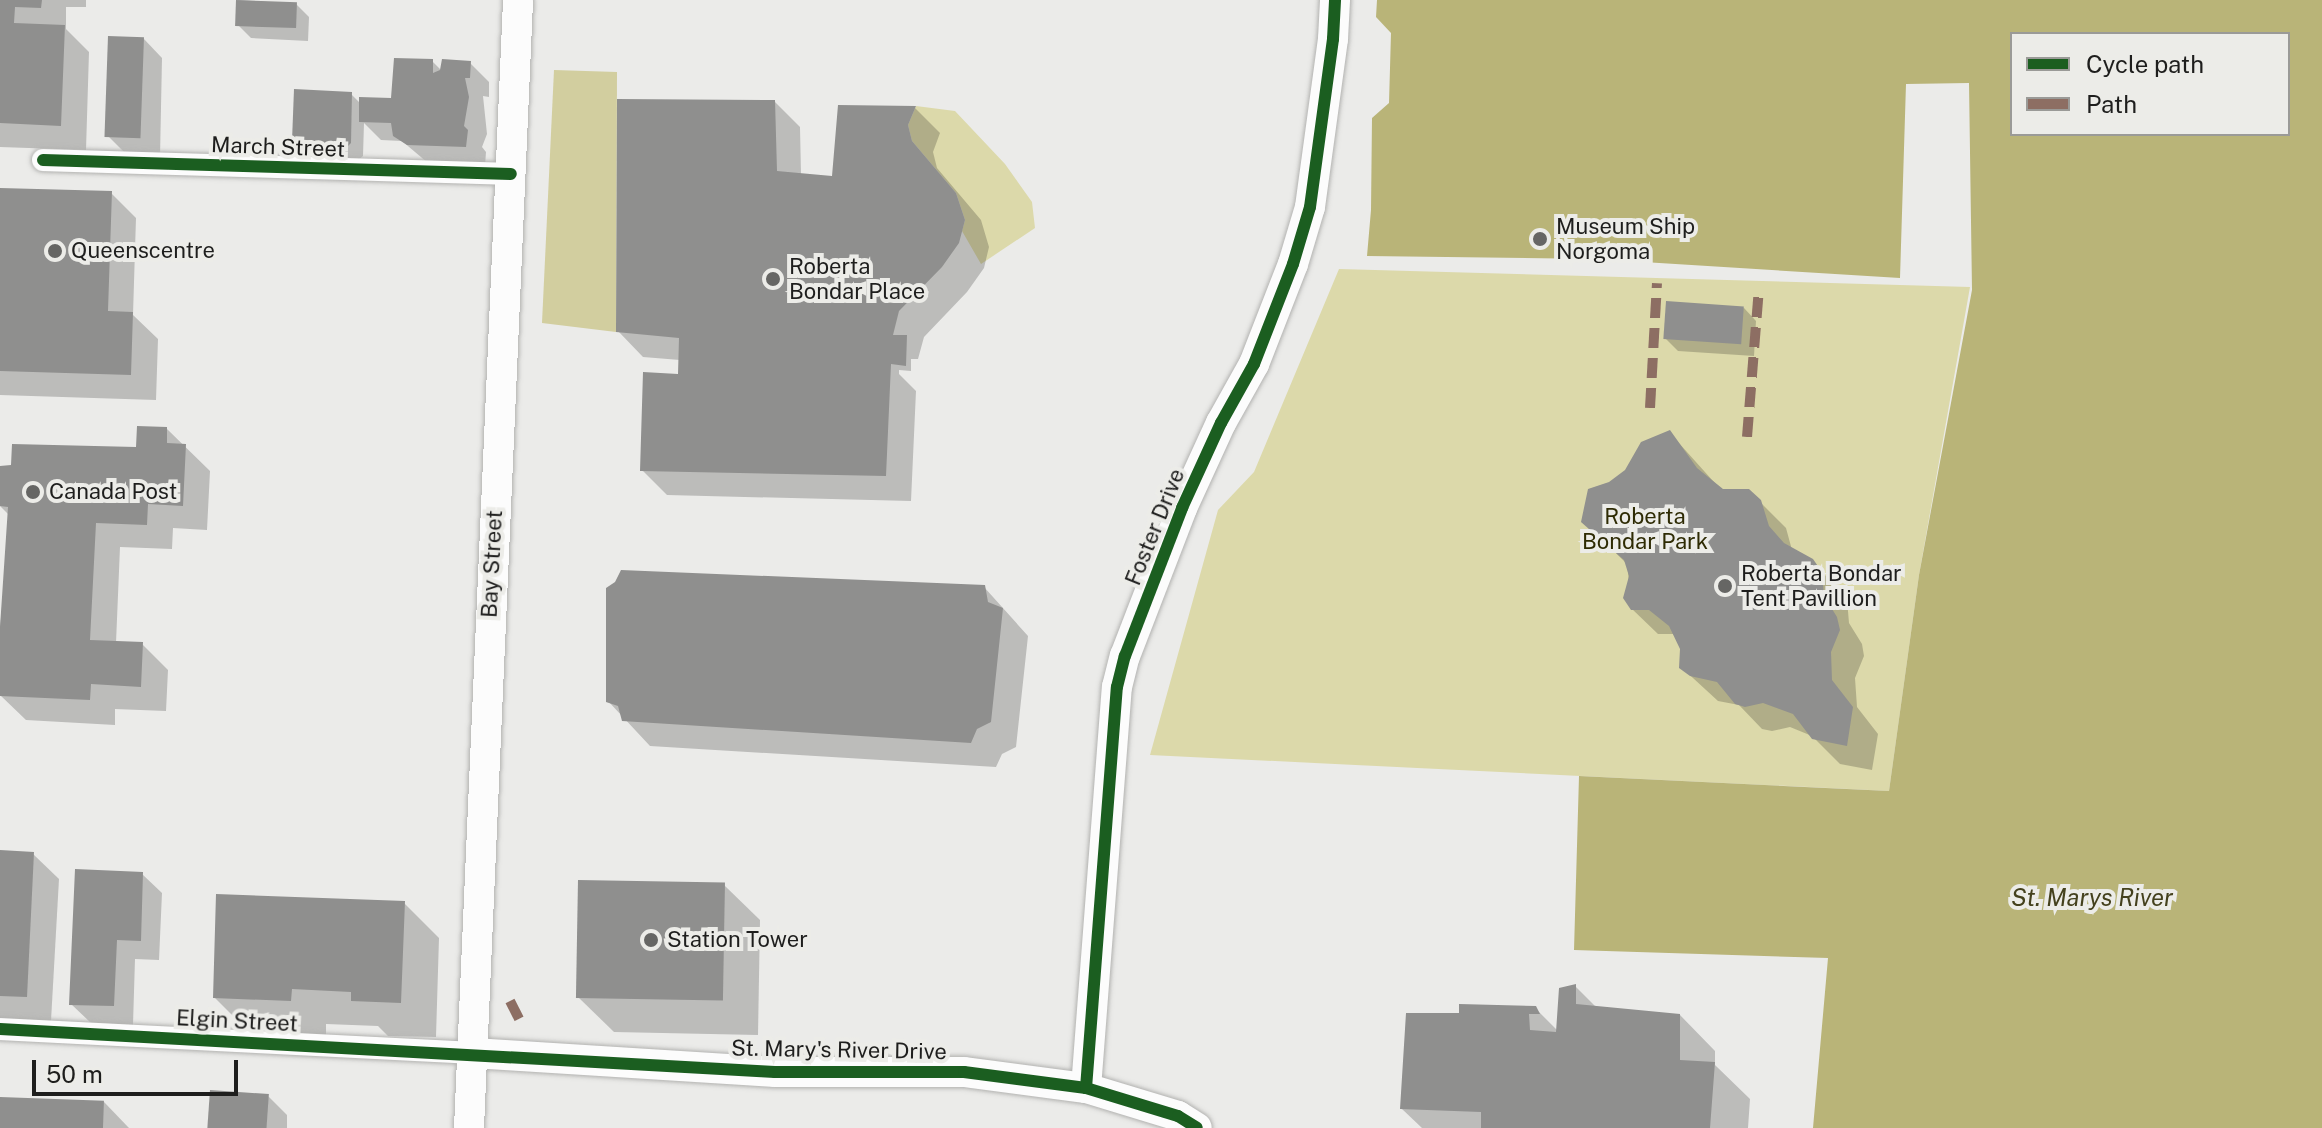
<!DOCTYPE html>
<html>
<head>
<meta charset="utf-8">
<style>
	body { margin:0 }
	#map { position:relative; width:2322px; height:1128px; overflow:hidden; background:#ebebe9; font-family:"Public Sans",sans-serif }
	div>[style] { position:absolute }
	.green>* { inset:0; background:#dcd9aa }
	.forest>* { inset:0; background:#d2ce9f }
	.water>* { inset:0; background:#b9b478 }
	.shadow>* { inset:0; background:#0003 }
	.building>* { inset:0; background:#8f8f8e; transform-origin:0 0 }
	.roads { filter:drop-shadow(0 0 2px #b2b2b0) drop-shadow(0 0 2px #b2b2b0) }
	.street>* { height:22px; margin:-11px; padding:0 11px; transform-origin:11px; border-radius:11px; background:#fcfcfc }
	.secondary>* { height:30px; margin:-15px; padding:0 15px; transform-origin:15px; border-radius:15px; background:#fcfcfc }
	.quiet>* { height:10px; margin-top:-5px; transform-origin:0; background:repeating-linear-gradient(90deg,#8d6e63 0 20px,transparent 0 30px) }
	.cycleway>* { height:12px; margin:-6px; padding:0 6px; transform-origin:6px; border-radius:6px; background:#1b5e20 }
	.dots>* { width:22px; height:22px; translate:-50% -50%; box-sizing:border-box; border:4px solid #ecece8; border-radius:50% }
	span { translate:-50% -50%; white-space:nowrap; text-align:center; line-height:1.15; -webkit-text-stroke:8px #ecece8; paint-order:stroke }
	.street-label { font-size:22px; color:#1e1e1d }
	.poi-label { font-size:22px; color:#1e1e1d }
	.left { translate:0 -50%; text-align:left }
	.park-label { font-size:22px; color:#2e2b04 }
	.water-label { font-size:24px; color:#44411d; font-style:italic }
	.legend { position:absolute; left:2010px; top:32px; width:280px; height:104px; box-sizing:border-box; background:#ecece8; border:2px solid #9a9a97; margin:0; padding:10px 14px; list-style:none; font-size:24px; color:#1e1e1d }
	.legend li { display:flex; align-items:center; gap:16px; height:40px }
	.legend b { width:40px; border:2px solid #9a9a97 }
	.scale { position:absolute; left:32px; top:1060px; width:206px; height:36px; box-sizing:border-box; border:4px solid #1e1e1d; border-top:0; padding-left:10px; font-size:24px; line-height:28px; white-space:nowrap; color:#1e1e1d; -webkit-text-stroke:6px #ecece8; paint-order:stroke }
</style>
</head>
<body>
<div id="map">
	<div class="green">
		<i style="clip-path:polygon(916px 106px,955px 111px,1005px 164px,1032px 202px,1035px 228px,981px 264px,962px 231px,965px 220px,956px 193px,912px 141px,908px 125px)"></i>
		<i style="clip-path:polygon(1339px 269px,1970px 287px,1919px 575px,1889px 791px,1150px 755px,1218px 510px,1254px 472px)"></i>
	</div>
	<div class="forest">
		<i style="clip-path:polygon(554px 70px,617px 72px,616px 332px,542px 323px)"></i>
	</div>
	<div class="water">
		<i style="clip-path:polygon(evenodd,1377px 0,2322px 0,2322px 1128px,1813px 1128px,1828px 958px,1574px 950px,1579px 776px,1889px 791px,1919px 575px,1972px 290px,1969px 83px,1906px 84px,1900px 278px,1595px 259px,1367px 256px,1371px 210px,1372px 118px,1389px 103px,1391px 33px,1376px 17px,1377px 0,2012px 34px,2288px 34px,2288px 134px,2012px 134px,2012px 34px)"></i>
	</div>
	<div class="shadow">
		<i style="clip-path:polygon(0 0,86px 0,86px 7px,66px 7px,66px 29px,89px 52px,86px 150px,0 147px)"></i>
		<i style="clip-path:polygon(238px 0,296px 4px,309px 17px,308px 41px,251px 38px,238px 25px)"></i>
		<i style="clip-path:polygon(143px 38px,162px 58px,160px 157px,128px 156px,109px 137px)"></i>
		<i style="clip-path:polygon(432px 61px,442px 71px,470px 63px,489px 82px,489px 97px,483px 96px,487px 134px,482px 147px,486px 152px,485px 166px,428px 163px,402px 141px,381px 140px,364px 123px,363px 156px,358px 160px,312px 159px,294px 140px,351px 94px,361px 104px,393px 101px)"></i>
		<i style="clip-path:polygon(775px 102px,800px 127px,801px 175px,833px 178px,915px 108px,940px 133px,933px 152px,937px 168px,981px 220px,989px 247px,984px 268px,967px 292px,924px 337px,918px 359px,911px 359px,911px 371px,899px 370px,899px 374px,916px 391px,911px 501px,667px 495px,642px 470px,680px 376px,680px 360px,643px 357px,618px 331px)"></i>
		<i style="clip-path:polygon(0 190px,111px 193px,136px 218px,133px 315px,158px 339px,156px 400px,0 395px)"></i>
		<i style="clip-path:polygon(1744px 308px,1756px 321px,1754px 356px,1678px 351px,1665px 338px)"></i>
		<i style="clip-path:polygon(167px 429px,210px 471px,207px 530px,173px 528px,172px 549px,120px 547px,116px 643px,142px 644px,168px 670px,166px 711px,115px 709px,115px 725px,26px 720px,0 695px,0 629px,10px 516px,0 506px,0 468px,138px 450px)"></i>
		<i style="clip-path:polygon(1669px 432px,1722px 491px,1760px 502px,1786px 528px,1792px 550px,1812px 561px,1847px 599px,1849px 623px,1862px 644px,1864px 656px,1855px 678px,1857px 707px,1878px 734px,1872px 770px,1840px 764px,1812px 736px,1790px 727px,1772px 731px,1762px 729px,1739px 705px,1718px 701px,1681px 667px,1682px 648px,1675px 634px,1658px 634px,1632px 609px,1627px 564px,1583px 521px,1610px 484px)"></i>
		<i style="clip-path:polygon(984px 587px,1028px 636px,1016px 747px,1002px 754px,996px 767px,650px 746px,608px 701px)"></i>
		<i style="clip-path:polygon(0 852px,33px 854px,59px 879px,51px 1021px,0 1019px)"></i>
		<i style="clip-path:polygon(142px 874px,162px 893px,159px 960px,135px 959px,133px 1025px,91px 1023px,71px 1004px)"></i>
		<i style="clip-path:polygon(724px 885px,760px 920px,758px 1035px,614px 1032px,578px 997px)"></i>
		<i style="clip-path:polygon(404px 903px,439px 938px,436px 1037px,388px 1036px,378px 1026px,326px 1024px,326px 1036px,250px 1033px,215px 998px)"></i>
		<i style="clip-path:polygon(1576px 987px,1597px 1008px,1680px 1015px,1715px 1051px,1715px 1065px,1750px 1099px,1748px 1128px,1422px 1128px,1402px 1109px,1461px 1015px,1535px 1008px,1558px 1031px)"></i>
		<i style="clip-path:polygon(268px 1096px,287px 1115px,287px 1128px,209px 1128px)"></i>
		<i style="clip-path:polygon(0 1099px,104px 1102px,129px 1128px,0 1128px)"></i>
	</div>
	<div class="building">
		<i style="clip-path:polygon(0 0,42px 0,41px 8px,15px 7px,14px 23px,65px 25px,61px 126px,0 123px)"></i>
		<i style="left:236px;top:0;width:61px;height:26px;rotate:2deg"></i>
		<i style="left:108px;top:36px;width:36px;height:101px;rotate:2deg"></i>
		<i style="clip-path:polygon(394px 58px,433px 59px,433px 73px,440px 70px,442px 59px,471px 61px,470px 78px,465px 78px,469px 97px,464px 126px,468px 130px,466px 147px,407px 145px,393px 136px,391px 123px,359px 122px,359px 97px,391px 98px)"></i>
		<i style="clip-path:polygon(294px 89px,352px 92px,351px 143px,345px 149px,297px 147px,292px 141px)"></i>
		<i style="clip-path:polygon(617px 99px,775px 100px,777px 171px,832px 176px,838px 105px,916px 106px,908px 125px,912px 141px,956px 193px,965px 220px,959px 243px,942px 267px,899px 311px,893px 335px,907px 335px,906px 366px,891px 364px,886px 476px,640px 471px,643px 372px,678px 374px,679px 338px,616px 332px)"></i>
		<i style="clip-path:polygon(0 188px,112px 191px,108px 311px,133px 312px,131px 375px,0 371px)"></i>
		<i style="left:1666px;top:301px;width:78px;height:38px;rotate:4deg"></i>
		<i style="clip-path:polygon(137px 426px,167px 427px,167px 443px,186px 444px,183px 506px,148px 504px,147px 525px,96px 523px,90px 640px,143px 642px,141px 687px,91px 684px,90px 700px,0 696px,0 627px,8px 507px,0 506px,0 466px,11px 465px,12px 444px,136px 447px)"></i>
		<i style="clip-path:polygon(1670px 430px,1697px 468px,1723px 489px,1749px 489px,1761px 500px,1769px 526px,1784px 543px,1813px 559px,1822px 572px,1824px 596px,1837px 617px,1840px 630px,1831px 652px,1832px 680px,1853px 707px,1847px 746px,1812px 739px,1793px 714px,1763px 703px,1745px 707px,1735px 704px,1717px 682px,1690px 676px,1679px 668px,1680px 649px,1669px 626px,1649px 610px,1631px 610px,1623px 598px,1629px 576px,1624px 560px,1581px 522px,1588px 489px,1609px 482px,1625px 470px,1641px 442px)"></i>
		<i style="clip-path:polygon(621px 570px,985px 585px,988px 602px,1003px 608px,991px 722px,977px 729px,971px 743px,622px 721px,618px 706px,606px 702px,606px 588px,615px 582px)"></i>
		<i style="clip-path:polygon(0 850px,34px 852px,27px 997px,0 996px)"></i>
		<i style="clip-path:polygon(75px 869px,143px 872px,141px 941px,117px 940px,114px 1006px,69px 1005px)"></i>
		<i style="left:578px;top:880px;width:147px;height:118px;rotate:1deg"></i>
		<i style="clip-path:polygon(216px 894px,405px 901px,401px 1003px,351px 1001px,351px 992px,292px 989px,291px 1001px,213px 998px)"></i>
		<i style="clip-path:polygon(1576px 984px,1576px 1004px,1680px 1014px,1680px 1060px,1715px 1062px,1710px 1128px,1481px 1128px,1481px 1112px,1400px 1109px,1406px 1013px,1459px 1013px,1459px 1004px,1536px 1006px,1540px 1014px,1529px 1014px,1530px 1030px,1556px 1032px,1559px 988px)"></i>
		<i style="left:210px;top:1090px;width:59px;height:38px;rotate:4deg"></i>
		<i style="left:0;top:1097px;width:104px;height:31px;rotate:2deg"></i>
	</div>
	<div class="roads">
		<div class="street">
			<i style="left:43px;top:160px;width:468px;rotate:1.7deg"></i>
			<i style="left:0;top:1029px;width:474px;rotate:2.9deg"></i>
		</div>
		<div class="secondary">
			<i style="left:473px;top:1053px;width:303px;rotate:3.6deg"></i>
			<i style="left:775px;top:1072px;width:189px"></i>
			<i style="left:964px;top:1072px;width:123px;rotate:7.5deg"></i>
			<i style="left:1086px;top:1088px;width:96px;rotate:16.9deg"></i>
			<i style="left:1178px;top:1116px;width:22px;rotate:32deg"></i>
			<i style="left:1086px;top:1088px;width:402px;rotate:-85.6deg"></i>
			<i style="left:1117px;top:687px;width:32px;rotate:-76deg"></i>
			<i style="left:1125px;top:656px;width:159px;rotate:-68.9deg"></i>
			<i style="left:1182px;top:508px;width:94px;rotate:-65.4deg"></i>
			<i style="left:1221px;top:423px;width:68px;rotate:-60.8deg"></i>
			<i style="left:1254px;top:364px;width:107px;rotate:-68.7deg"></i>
			<i style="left:1293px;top:264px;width:59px;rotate:-73.4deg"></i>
			<i style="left:1310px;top:207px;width:170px;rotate:-82.2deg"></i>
			<i style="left:1333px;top:39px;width:39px;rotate:-87deg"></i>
			<i style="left:469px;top:1128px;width:1129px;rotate:-87.51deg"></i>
		</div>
	</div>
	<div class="quiet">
		<i style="left:1650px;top:408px;width:125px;rotate:-86.8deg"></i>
		<i style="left:1747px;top:437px;width:149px;rotate:-85.4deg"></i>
		<i style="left:510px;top:1001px;width:28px;rotate:63deg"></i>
	</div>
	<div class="cycleway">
		<i style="left:43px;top:160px;width:468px;rotate:1.7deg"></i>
		<i style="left:0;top:1029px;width:776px;rotate:3.18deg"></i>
		<i style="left:775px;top:1072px;width:189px"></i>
		<i style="left:964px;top:1072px;width:123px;rotate:7.5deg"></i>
		<i style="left:1086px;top:1088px;width:96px;rotate:16.9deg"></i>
		<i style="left:1178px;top:1116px;width:22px;rotate:32deg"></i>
		<i style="left:1086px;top:1088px;width:402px;rotate:-85.6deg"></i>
		<i style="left:1117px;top:687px;width:32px;rotate:-76deg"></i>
		<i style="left:1125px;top:656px;width:159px;rotate:-68.9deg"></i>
		<i style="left:1182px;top:508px;width:94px;rotate:-65.4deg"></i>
		<i style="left:1221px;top:423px;width:68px;rotate:-60.8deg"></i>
		<i style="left:1254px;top:364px;width:107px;rotate:-68.7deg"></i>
		<i style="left:1293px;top:264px;width:59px;rotate:-73.4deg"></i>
		<i style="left:1310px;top:207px;width:170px;rotate:-82.2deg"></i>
		<i style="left:1333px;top:39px;width:39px;rotate:-87deg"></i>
	</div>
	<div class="dots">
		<i style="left:1540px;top:239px;background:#666664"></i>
		<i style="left:55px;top:251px;background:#666664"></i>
		<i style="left:773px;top:279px;background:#666664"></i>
		<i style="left:33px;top:492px;background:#666664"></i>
		<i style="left:1725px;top:586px;background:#666664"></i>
		<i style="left:651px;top:940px;background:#666664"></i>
	</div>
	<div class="street-label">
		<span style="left:278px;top:147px;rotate:2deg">March Street</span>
		<span style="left:1155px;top:527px;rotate:-68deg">Foster Drive</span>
		<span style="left:492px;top:564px;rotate:-87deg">Bay Street</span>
		<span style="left:237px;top:1021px;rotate:3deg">Elgin Street</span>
		<span style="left:839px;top:1050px;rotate:1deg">St. Mary's River Drive</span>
	</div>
	<div class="poi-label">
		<span class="left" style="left:1556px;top:239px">Museum Ship<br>Norgoma</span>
		<span class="left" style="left:71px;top:251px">Queenscentre</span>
		<span class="left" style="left:789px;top:279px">Roberta<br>Bondar Place</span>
		<span class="left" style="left:49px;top:492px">Canada Post</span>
		<span class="left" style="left:1741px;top:586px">Roberta Bondar<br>Tent Pavillion</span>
		<span class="left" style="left:667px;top:940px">Station Tower</span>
	</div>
	<div class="park-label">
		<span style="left:1645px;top:529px">Roberta<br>Bondar Park</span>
	</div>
	<div class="water-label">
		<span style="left:2092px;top:898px">St. Marys River</span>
	</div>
	<ul class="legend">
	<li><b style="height:10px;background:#1b5e20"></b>Cycle path</li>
	<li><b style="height:10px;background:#8d6e63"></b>Path</li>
	</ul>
	<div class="scale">50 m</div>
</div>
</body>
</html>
